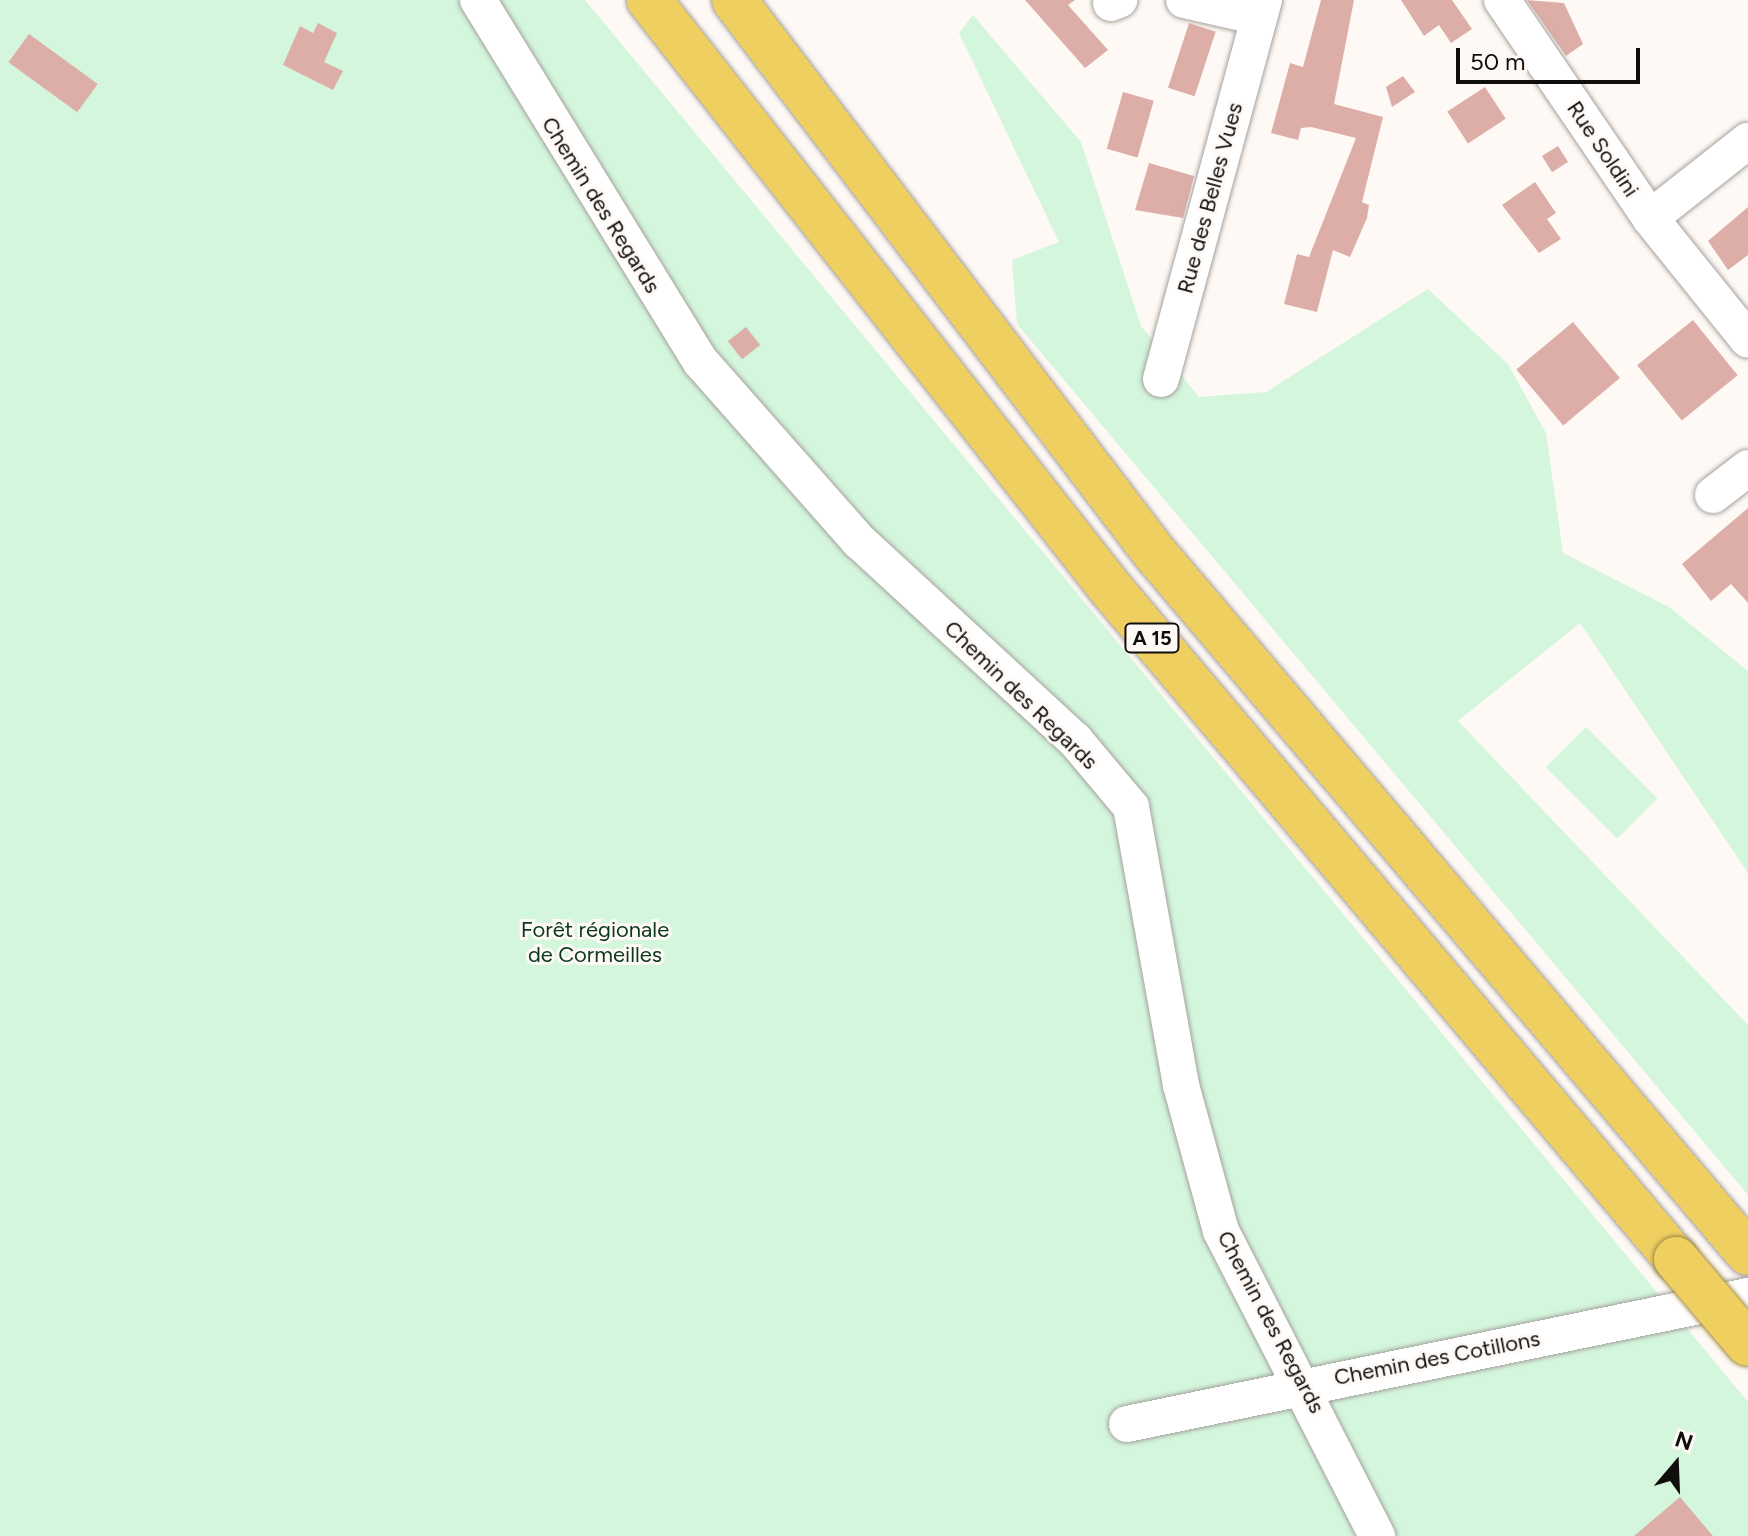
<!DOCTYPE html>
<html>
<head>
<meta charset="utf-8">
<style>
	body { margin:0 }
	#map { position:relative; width:1748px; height:1536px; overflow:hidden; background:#fef9f5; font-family:Figtree,sans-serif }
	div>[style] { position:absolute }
	.green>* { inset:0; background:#d3f6dc; transform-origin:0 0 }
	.building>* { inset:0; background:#ddaea8; transform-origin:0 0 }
	.roads { filter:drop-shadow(0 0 2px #a5a19d) drop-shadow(0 0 2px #a5a19d) }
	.minor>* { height:36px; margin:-18px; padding:0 18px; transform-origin:18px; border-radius:18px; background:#fff }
	.highway>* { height:44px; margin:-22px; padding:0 22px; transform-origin:22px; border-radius:22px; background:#eecf60 }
	.bridges { filter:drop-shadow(0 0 2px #a08b43) drop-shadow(0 0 2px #a08b43) }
	.highway-bridge>* { height:44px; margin:-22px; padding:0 22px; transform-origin:22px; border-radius:22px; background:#eecf60 }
	span { translate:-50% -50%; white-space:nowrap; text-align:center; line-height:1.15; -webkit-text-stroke:6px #fef9f5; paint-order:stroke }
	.shield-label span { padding:2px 6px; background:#fef9f5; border:2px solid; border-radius:6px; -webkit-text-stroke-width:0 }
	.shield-label { font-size:20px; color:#100e0d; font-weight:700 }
	.street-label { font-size:22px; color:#100e0d }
	.park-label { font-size:22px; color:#0a381d }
	.north { position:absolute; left:1636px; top:1424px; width:80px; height:80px; -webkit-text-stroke:6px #fef9f5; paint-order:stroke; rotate:19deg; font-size:22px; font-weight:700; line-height:32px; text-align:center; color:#100e0d }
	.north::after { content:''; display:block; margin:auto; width:28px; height:36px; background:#100e0d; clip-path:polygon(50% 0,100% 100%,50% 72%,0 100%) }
	.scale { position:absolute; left:1456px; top:48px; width:184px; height:36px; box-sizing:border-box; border:4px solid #100e0d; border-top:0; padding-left:10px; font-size:24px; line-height:28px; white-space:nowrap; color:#100e0d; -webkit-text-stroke:6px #fef9f5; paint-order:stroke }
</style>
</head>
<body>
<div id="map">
	<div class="green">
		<i style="clip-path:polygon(0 0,585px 0,1748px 1402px,1748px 1536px,0 1536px)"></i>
		<i style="clip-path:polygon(973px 15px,1081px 142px,1141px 326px,1199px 397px,1266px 392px,1428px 289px,1508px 364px,1546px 433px,1563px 553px,1669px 607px,1748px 671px,1748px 873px,1580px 623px,1458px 721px,1748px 1025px,1748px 1195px,1017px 324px,1012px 260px,1059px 242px,959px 33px)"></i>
		<i style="left:1586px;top:727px;width:101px;height:57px;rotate:45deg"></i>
	</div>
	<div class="building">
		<i style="clip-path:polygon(1025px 0,1075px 0,1068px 5px,1108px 50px,1085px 68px)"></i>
		<i style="clip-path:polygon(1321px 0,1354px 0,1334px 104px,1383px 117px,1362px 202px,1369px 205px,1367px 218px,1350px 257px,1333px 250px,1317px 312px,1284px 304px,1297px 254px,1309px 257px,1356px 138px,1311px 127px,1301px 128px,1298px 140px,1271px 133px,1290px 63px,1303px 67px)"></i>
		<i style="clip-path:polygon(1401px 0,1452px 0,1472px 29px,1451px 43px,1439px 25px,1424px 36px)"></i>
		<i style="clip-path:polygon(1527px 0,1564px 3px,1583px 44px,1566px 56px)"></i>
		<i style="clip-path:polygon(318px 23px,337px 33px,324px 62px,343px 71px,333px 90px,283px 65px,300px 26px,313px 33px)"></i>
		<i style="left:1189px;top:23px;width:28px;height:68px;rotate:18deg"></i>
		<i style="left:29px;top:34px;width:85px;height:35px;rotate:36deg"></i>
		<i style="clip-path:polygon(1403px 76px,1415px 92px,1392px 107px,1386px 87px)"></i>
		<i style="left:1485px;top:87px;width:38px;height:45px;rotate:57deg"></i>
		<i style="left:1123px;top:92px;width:32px;height:59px;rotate:16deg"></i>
		<i style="left:1558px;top:146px;width:19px;height:19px;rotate:58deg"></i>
		<i style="clip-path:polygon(1149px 163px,1194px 176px,1183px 218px,1135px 210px)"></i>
		<i style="clip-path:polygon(1535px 182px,1556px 213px,1547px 219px,1561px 239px,1539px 253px,1502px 205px)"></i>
		<i style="clip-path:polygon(1748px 207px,1748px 255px,1728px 270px,1708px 241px)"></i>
		<i style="left:1693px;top:320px;width:71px;height:72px;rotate:51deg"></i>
		<i style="left:1573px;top:322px;width:73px;height:74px;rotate:50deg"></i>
		<i style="left:746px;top:327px;width:23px;height:23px;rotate:52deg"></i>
		<i style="clip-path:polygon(1748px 508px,1748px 603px,1731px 584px,1711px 601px,1682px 564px)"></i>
		<i style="clip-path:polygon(1680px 1497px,1713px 1536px,1634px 1536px)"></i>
	</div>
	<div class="roads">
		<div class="minor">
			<i style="left:478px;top:0;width:425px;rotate:58.4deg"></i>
			<i style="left:701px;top:362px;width:239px;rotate:48.6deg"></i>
			<i style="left:859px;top:541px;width:294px;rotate:42.7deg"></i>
			<i style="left:1075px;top:740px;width:87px;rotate:50.1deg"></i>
			<i style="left:1131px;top:807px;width:282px;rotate:79.8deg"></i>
			<i style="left:1181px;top:1085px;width:151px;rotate:74.7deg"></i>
			<i style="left:1221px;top:1231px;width:343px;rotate:62.9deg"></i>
			<i style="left:1184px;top:0;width:77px;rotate:12.8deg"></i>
			<i style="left:1502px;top:0;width:263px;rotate:55.8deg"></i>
			<i style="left:1650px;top:218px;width:156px;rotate:51.2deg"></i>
			<i style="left:1111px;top:3px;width:9px;rotate:-21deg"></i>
			<i style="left:1650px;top:218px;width:125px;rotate:-38.2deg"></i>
			<i style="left:1161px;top:379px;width:393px;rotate:-74.8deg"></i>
			<i style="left:1713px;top:495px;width:44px;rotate:-37.6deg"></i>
			<i style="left:1127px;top:1424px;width:634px;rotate:-11.65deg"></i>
		</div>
		<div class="highway">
			<i style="left:649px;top:0;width:749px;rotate:51.89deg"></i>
			<i style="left:1111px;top:589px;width:876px;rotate:49.86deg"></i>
			<i style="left:734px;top:0;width:692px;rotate:52.75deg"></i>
			<i style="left:1153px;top:551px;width:920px;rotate:49.72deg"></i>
		</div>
	</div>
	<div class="bridges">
		<div class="highway-bridge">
			<i style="left:1676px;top:1259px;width:111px;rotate:49.7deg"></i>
		</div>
	</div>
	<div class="shield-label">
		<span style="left:1152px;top:638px">A 15</span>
	</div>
	<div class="street-label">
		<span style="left:1603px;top:149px;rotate:56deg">Rue Soldini</span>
		<span style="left:1210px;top:198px;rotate:-75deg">Rue des Belles Vues</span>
		<span style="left:601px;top:205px;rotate:58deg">Chemin des Regards</span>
		<span style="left:1021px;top:695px;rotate:44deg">Chemin des Regards</span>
		<span style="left:1271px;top:1322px;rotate:62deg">Chemin des Regards</span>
		<span style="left:1437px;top:1358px;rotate:-11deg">Chemin des Cotillons</span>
	</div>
	<div class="park-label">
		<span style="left:595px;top:942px">Forêt régionale<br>de Cormeilles</span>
	</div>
	<div class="north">N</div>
	<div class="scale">50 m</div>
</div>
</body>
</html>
